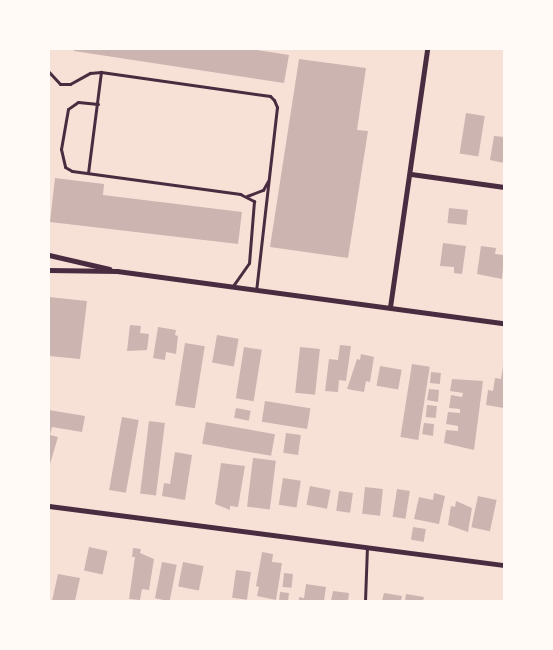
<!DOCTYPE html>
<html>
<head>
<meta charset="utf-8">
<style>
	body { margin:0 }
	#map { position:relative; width:553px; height:650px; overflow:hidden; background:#f7e1d7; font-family:"Nunito Sans",sans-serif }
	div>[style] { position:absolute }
	.building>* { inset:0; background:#ccb4b1; transform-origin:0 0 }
	.service>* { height:3px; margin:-1.5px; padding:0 1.5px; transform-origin:1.5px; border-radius:1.5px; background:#4a2c40 }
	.minor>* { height:5px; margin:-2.5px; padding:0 2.5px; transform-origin:2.5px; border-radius:2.5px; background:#4a2c40 }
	span { translate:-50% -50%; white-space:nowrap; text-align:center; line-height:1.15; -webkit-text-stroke:4.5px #fffaf5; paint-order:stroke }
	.frame { position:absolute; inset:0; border:50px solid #fffaf5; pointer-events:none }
</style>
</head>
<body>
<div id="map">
	<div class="building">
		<i style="clip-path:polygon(74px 49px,250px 49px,289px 55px,284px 83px,74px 51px)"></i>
		<i style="clip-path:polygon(299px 59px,366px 68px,357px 130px,368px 131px,348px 258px,270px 247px)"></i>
		<i style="left:466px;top:113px;width:19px;height:41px;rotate:9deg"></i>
		<i style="clip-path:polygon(494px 136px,504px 137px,504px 163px,490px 160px)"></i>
		<i style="clip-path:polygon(55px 178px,104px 184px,103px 195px,242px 212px,238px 244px,50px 222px)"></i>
		<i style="left:449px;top:208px;width:19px;height:15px;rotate:6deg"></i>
		<i style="clip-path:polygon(443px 243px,466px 246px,462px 274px,454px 273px,454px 267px,440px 266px)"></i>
		<i style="clip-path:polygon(481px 246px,496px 248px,495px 254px,504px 255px,502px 279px,477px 274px)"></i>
		<i style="clip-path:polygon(49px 297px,87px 301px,80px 359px,49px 356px)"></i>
		<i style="clip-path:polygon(130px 325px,141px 326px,140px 333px,149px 334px,147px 350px,127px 351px)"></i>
		<i style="clip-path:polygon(158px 327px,176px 330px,175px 335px,178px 336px,176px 354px,166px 352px,165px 360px,153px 358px)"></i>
		<i style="left:217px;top:335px;width:22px;height:28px;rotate:10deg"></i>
		<i style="left:185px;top:343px;width:20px;height:63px;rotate:9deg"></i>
		<i style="clip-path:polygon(340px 345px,351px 346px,346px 381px,339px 380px,338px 392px,325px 391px,329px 359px,338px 360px)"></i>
		<i style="left:244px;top:347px;width:18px;height:52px;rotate:9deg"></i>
		<i style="left:300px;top:347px;width:20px;height:46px;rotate:6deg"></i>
		<i style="clip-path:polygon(361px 354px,374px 357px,370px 382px,366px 381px,364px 392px,347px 389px,357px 359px,360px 360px)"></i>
		<i style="left:412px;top:364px;width:18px;height:74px;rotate:9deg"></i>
		<i style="left:380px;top:366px;width:22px;height:20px;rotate:10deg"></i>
		<i style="clip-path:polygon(503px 366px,504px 408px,486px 405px,488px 390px,493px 391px,495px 378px,501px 379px)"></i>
		<i style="left:431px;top:372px;width:10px;height:11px;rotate:6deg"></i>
		<i style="clip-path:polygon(452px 379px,483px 381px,474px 450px,444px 443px,446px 430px,458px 431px,458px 426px,446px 424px,448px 412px,460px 413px,460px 409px,449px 408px,451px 395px,462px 397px,463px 393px,450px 391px)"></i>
		<i style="clip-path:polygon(429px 389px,439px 390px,438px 402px,427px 400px)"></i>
		<i style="left:265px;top:401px;width:46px;height:21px;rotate:9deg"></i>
		<i style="left:427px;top:405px;width:10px;height:12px;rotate:6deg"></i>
		<i style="left:236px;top:408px;width:15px;height:10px;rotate:11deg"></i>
		<i style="clip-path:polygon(49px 410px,85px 416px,82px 432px,52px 427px,50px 435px,58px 437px,50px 464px)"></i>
		<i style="left:122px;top:417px;width:17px;height:74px;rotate:10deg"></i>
		<i style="left:149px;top:421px;width:16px;height:73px;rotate:7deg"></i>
		<i style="left:206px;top:422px;width:70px;height:22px;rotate:10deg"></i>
		<i style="clip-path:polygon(424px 423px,434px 424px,433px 436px,422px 434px)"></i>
		<i style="left:286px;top:433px;width:15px;height:20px;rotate:8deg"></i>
		<i style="clip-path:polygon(175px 452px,192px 455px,185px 500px,162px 496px,164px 483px,170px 484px)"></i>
		<i style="left:253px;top:458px;width:23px;height:49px;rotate:7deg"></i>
		<i style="clip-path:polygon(221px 463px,245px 466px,238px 507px,230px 506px,230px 510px,215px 504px)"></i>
		<i style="left:283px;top:478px;width:18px;height:27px;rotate:9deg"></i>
		<i style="left:310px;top:486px;width:21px;height:19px;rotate:11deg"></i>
		<i style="left:365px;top:487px;width:18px;height:27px;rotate:6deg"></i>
		<i style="left:397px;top:489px;width:13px;height:28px;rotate:9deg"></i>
		<i style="left:339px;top:491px;width:14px;height:20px;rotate:8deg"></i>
		<i style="clip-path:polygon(434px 493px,445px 496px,439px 524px,414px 519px,419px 497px,433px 500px)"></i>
		<i style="left:478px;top:496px;width:19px;height:32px;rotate:12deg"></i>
		<i style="clip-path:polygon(456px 501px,472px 508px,468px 532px,448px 525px,451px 506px,455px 507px)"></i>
		<i style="left:413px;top:527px;width:13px;height:13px;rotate:9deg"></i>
		<i style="left:89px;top:547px;width:19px;height:24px;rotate:12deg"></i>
		<i style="clip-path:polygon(133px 548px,141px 549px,140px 553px,154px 559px,149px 590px,142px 589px,140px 600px,129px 599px,135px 557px,132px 557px)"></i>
		<i style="clip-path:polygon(262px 552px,273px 554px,272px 562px,282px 563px,276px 600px,257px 596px,259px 587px,256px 586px)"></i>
		<i style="left:162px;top:562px;width:15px;height:37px;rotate:11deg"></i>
		<i style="left:183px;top:562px;width:21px;height:25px;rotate:11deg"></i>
		<i style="left:236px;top:570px;width:15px;height:28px;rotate:8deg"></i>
		<i style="left:284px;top:573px;width:9px;height:14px;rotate:6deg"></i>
		<i style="clip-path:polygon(58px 574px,80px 578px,75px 601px,52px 601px)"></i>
		<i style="clip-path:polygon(306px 584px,326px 587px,324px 601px,299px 601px,299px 597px,304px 598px)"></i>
		<i style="clip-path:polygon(333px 591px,349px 593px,348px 601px,331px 601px)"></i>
		<i style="left:280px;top:592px;width:9px;height:9px;rotate:6deg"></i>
		<i style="clip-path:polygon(384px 593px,402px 596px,401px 601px,382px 601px)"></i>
		<i style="clip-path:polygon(406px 594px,424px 597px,423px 601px,405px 601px)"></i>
	</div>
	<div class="service">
		<i style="left:49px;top:72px;width:16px;rotate:47deg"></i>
		<i style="left:60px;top:84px;width:10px"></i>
		<i style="left:70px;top:84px;width:23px;rotate:-29deg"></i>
		<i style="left:90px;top:73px;width:11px;rotate:-5deg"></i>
		<i style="left:101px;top:72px;width:171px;rotate:8.1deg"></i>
		<i style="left:270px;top:96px;width:6px;rotate:45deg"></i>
		<i style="left:274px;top:100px;width:8px;rotate:67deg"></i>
		<i style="left:277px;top:107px;width:184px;rotate:96.5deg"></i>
		<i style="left:98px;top:104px;width:20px;rotate:-174deg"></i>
		<i style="left:78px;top:102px;width:12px;rotate:145deg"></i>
		<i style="left:68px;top:109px;width:41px;rotate:99.9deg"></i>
		<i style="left:61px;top:149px;width:18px;rotate:77deg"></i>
		<i style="left:65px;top:167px;width:8px;rotate:30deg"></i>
		<i style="left:72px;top:171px;width:170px;rotate:7.8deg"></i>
		<i style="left:240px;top:194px;width:16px;rotate:27deg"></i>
		<i style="left:254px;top:201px;width:62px;rotate:94.6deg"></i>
		<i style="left:249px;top:263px;width:28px;rotate:125deg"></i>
		<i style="left:88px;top:173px;width:102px;rotate:-82.7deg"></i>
		<i style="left:247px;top:196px;width:17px;rotate:-21deg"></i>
		<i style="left:263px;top:190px;width:10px;rotate:-61deg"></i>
		<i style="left:365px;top:601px;width:54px;rotate:-87.9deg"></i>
	</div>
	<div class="minor">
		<i style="left:411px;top:174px;width:94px;rotate:8deg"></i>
		<i style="left:49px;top:255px;width:62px;rotate:13.1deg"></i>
		<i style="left:49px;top:270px;width:68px;rotate:0.8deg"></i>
		<i style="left:117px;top:271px;width:390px;rotate:7.7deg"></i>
		<i style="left:390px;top:307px;width:261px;rotate:-81.8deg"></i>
		<i style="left:49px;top:506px;width:459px;rotate:7.4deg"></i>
	</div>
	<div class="frame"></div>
</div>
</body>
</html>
